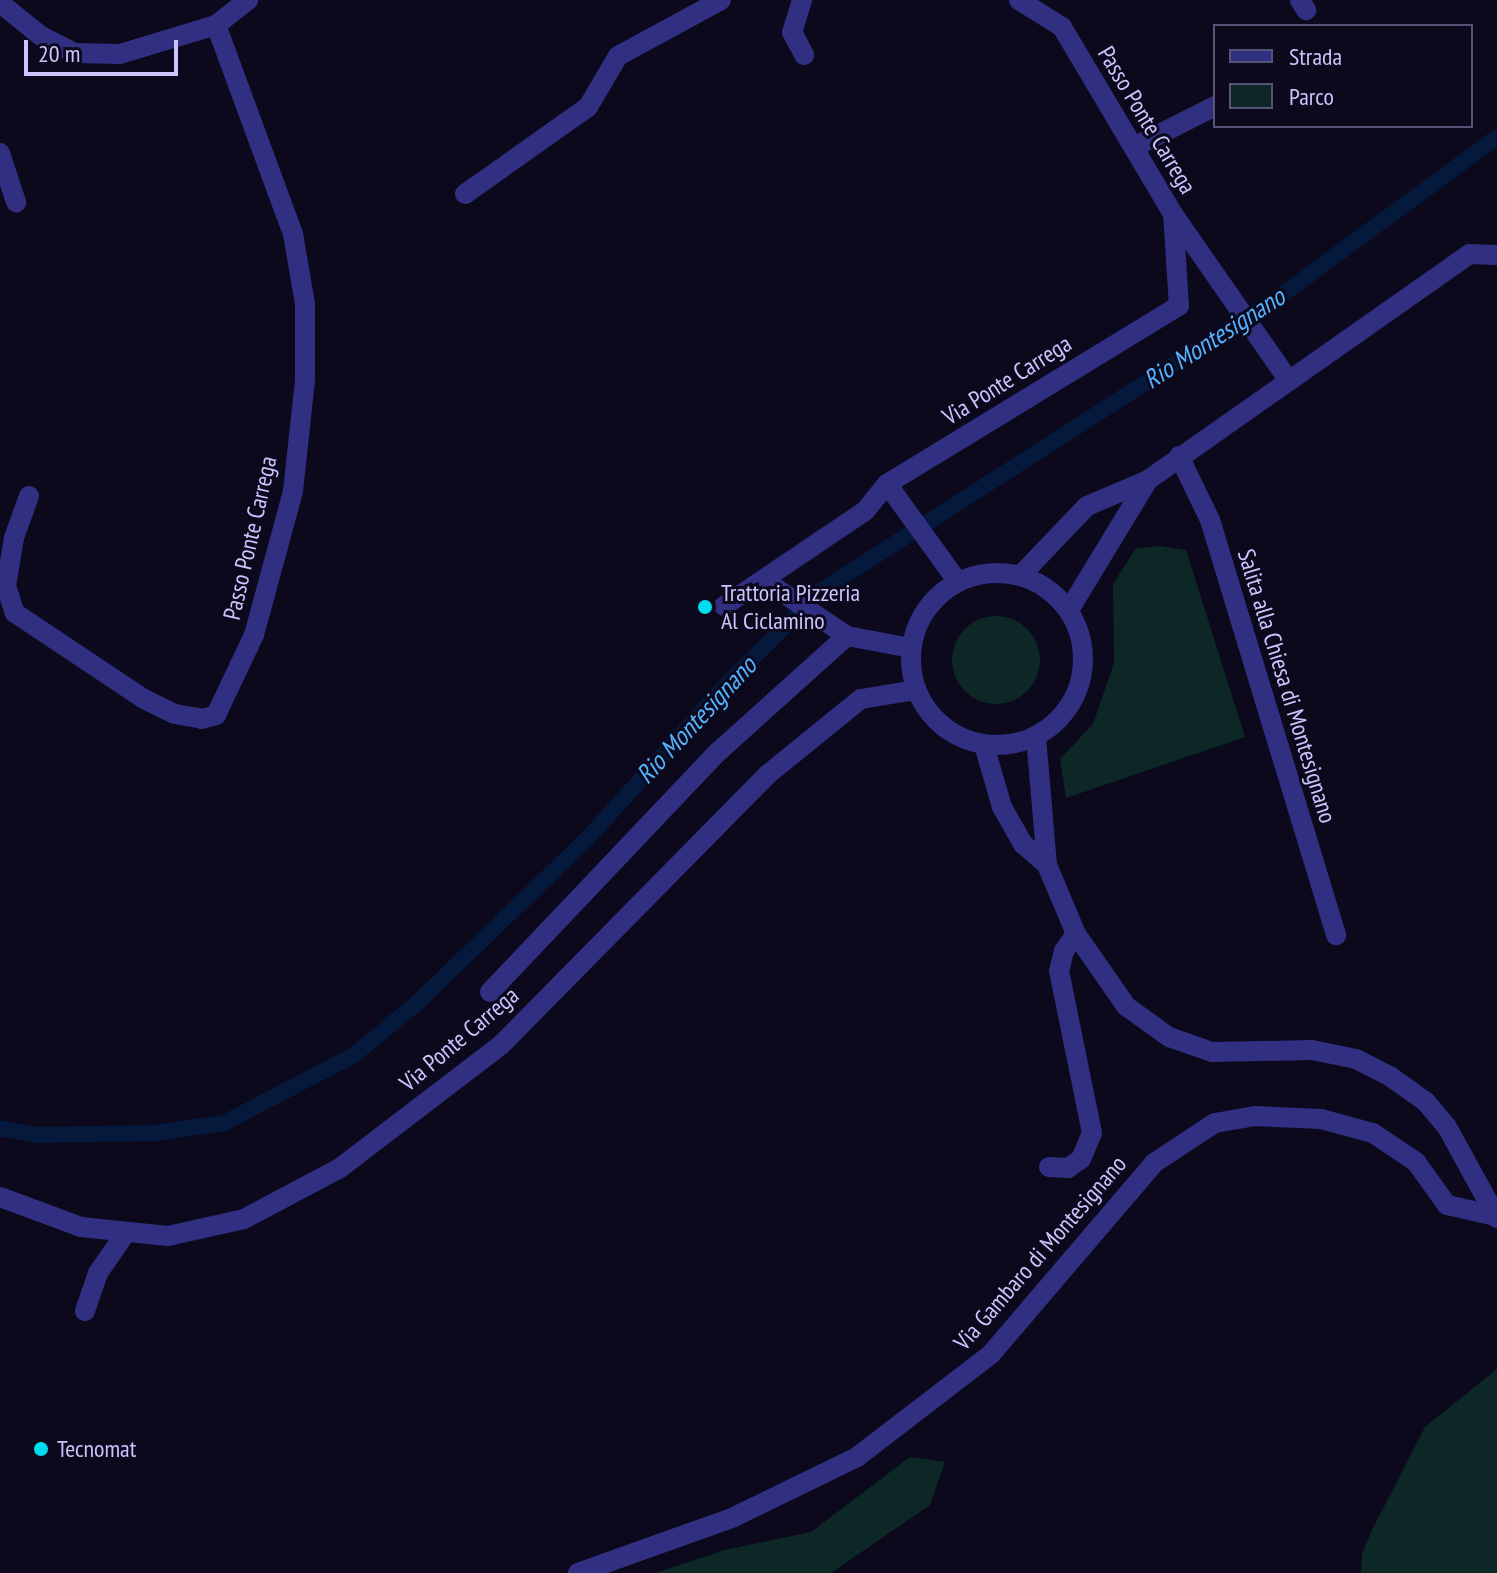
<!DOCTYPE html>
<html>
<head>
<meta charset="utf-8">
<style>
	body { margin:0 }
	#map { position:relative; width:1497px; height:1573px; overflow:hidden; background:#0c091d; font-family:"PT Sans Narrow",sans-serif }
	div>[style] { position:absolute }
	.green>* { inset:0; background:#0c2726 }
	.round { border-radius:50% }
	.stream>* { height:16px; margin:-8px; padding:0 8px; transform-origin:8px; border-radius:8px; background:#04193c }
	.lane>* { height:20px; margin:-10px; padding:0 10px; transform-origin:10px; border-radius:10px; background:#302f81 }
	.street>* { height:20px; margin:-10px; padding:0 10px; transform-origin:10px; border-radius:10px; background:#302f81 }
	.street>.ring { margin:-10px; padding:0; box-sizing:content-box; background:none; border:20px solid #302f81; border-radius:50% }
	.dots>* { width:22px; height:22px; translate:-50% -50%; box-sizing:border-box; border:4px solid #0c091d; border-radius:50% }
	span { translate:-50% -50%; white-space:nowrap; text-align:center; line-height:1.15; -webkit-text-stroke:6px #0c091d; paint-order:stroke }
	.street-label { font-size:24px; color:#cbc5ff }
	.poi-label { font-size:24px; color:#cbc5ff }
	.left { translate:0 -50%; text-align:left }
	.water-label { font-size:26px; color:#53b3ff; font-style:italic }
	.legend { position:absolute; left:1213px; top:24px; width:260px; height:104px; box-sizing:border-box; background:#0c091d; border:2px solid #585477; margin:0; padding:10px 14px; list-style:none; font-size:24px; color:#cbc5ff }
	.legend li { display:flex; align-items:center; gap:16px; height:40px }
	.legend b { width:40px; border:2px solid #585477 }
	.scale { position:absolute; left:24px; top:40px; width:154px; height:36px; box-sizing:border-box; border:4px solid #cbc5ff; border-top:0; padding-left:10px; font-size:24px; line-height:28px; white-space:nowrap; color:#cbc5ff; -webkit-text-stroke:6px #0c091d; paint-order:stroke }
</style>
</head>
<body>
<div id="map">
	<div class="green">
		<i style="clip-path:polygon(1160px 546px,1186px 550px,1245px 737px,1066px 798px,1060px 759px,1093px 724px,1114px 663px,1113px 584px,1136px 548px)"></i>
		<i class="round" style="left:952px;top:616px;width:88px;height:88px"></i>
		<i style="clip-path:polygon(1497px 1369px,1497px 1573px,1361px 1573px,1362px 1554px,1372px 1530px,1425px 1427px)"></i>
		<i style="clip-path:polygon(910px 1457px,945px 1462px,930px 1505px,831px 1573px,655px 1573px,725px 1550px,811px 1532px)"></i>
	</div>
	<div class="stream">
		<i style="left:0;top:1128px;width:38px;rotate:11deg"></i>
		<i style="left:37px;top:1135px;width:117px;rotate:-1deg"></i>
		<i style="left:154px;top:1133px;width:71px;rotate:-8.1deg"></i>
		<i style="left:224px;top:1123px;width:147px;rotate:-27.6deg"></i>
		<i style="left:354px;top:1055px;width:82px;rotate:-39.5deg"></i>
		<i style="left:417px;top:1003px;width:235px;rotate:-44deg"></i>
		<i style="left:586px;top:840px;width:215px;rotate:-47.8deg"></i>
		<i style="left:730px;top:681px;width:126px;rotate:-45deg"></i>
		<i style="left:819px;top:592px;width:546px;rotate:-32.67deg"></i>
		<i style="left:1279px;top:297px;width:270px;rotate:-36.3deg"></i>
	</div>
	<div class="lane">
		<i style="left:1300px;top:0;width:12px;rotate:59deg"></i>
		<i style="left:1134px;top:147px;width:91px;rotate:-26.8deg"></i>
		<i style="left:0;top:153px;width:52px;rotate:71.9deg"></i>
		<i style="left:29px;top:496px;width:45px;rotate:109.7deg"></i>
		<i style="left:14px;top:538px;width:49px;rotate:99.5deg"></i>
		<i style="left:6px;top:586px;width:28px;rotate:72deg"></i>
		<i style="left:15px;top:613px;width:155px;rotate:33.7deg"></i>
		<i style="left:144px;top:699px;width:34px;rotate:26deg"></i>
		<i style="left:175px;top:714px;width:27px;rotate:10deg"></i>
		<i style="left:202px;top:719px;width:15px;rotate:-16deg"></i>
		<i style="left:216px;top:715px;width:89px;rotate:-64.6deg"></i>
		<i style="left:254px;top:635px;width:149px;rotate:-74.8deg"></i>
		<i style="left:293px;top:491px;width:112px;rotate:-83.8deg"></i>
		<i style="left:305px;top:380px;width:76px;rotate:-90deg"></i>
		<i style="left:305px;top:304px;width:71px;rotate:-99.7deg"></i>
		<i style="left:293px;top:234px;width:223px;rotate:-110.2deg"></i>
		<i style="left:764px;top:580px;width:100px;rotate:34deg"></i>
		<i style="left:724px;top:606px;width:170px;rotate:-34deg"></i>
		<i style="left:865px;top:511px;width:35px;rotate:-51deg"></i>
		<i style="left:1049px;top:1167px;width:19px;rotate:3deg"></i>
		<i style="left:1068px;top:1168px;width:16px;rotate:-35deg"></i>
		<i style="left:1081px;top:1159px;width:28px;rotate:-67deg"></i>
		<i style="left:1092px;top:1133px;width:165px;rotate:-101.5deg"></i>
		<i style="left:1059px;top:971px;width:21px;rotate:-76deg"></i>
		<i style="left:1064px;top:951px;width:21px;rotate:-55deg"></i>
		<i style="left:0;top:1197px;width:86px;rotate:20.3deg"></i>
		<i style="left:81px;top:1227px;width:87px;rotate:5.9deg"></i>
		<i style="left:168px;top:1236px;width:78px;rotate:-12.6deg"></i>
		<i style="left:244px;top:1219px;width:109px;rotate:-28deg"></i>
		<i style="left:340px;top:1168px;width:203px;rotate:-37.4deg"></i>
		<i style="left:501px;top:1045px;width:379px;rotate:-45.4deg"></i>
		<i style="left:767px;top:775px;width:121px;rotate:-39deg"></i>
		<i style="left:861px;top:699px;width:56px;rotate:-9.3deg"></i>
		<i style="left:85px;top:1311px;width:40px;rotate:-71.1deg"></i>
		<i style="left:98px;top:1273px;width:47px;rotate:-55.3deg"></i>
	</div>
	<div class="street">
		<i style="left:802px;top:0;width:34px;rotate:107deg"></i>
		<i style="left:792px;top:32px;width:26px;rotate:62deg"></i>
		<i style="left:1019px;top:0;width:51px;rotate:32.1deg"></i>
		<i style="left:1062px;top:27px;width:217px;rotate:59.3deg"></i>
		<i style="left:1173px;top:214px;width:203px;rotate:55.2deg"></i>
		<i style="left:0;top:3px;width:53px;rotate:38.8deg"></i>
		<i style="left:41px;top:36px;width:38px;rotate:27deg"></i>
		<i style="left:75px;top:53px;width:45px;rotate:1.3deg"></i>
		<i style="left:120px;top:54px;width:100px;rotate:-16.8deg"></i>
		<i style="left:216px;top:25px;width:41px;rotate:-38deg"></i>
		<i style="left:465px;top:194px;width:151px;rotate:-35.3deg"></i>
		<i style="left:588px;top:107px;width:59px;rotate:-59.5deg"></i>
		<i style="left:618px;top:56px;width:117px;rotate:-28.5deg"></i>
		<i style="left:1179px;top:456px;width:71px;rotate:64.2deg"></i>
		<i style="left:1210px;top:520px;width:434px;rotate:73.1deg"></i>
		<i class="ring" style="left:911px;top:573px;width:152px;height:152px"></i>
		<i style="left:1021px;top:575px;width:95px;rotate:-46.3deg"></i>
		<i style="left:1087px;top:506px;width:66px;rotate:-23.1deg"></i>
		<i style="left:1148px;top:480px;width:393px;rotate:-35.1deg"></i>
		<i style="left:1470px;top:254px;width:27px;rotate:2deg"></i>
		<i style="left:958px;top:582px;width:121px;rotate:-125.9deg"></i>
		<i style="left:887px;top:484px;width:342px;rotate:-31.4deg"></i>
		<i style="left:1179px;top:306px;width:92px;rotate:-93.7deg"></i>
		<i style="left:1069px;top:610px;width:152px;rotate:-58.7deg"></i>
		<i style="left:1036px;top:737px;width:128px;rotate:85.1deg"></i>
		<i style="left:1047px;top:865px;width:75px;rotate:67.2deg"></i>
		<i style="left:1076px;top:934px;width:88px;rotate:55.2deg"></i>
		<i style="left:1126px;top:1006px;width:53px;rotate:35.8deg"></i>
		<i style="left:1169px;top:1037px;width:46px;rotate:19.2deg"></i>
		<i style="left:1212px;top:1052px;width:100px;rotate:-1.1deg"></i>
		<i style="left:1312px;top:1050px;width:45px;rotate:11.6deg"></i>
		<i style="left:1356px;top:1059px;width:39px;rotate:27deg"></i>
		<i style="left:1391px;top:1077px;width:43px;rotate:35.5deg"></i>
		<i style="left:1426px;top:1102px;width:33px;rotate:50deg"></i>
		<i style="left:1447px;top:1127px;width:104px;rotate:61.2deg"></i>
		<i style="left:984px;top:745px;width:65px;rotate:73.8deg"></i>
		<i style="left:1002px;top:807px;width:43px;rotate:60.4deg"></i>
		<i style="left:1023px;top:844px;width:32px;rotate:41deg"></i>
		<i style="left:490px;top:992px;width:331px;rotate:-46.5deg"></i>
		<i style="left:718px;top:752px;width:173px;rotate:-42deg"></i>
		<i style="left:847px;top:636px;width:65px;rotate:10.6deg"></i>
		<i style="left:578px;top:1573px;width:166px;rotate:-19.7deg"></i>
		<i style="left:734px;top:1517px;width:137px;rotate:-26deg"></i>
		<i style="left:857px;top:1457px;width:169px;rotate:-37.5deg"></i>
		<i style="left:991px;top:1354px;width:251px;rotate:-49.5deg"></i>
		<i style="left:1154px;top:1163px;width:73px;rotate:-33.3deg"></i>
		<i style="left:1215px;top:1123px;width:40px;rotate:-10deg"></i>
		<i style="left:1254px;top:1116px;width:67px;rotate:2.6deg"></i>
		<i style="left:1321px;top:1119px;width:54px;rotate:15.1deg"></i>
		<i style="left:1373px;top:1133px;width:52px;rotate:34deg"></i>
		<i style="left:1416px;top:1162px;width:53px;rotate:54.2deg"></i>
		<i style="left:1447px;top:1205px;width:50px;rotate:12.7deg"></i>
	</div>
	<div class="dots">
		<i style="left:705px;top:607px;background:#00ddf0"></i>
		<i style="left:41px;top:1449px;background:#00ddf0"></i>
	</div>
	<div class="street-label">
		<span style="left:1147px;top:120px;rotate:59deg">Passo Ponte Carrega</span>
		<span style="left:1007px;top:380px;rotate:-32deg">Via Ponte Carrega</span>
		<span style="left:250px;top:538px;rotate:-77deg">Passo Ponte Carrega</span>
		<span style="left:1287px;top:686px;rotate:73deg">Salita alla Chiesa di Montesignano</span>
		<span style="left:459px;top:1039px;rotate:-40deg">Via Ponte Carrega</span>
		<span style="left:1040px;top:1253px;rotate:-49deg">Via Gambaro di Montesignano</span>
	</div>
	<div class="poi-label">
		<span class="left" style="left:721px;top:607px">Trattoria Pizzeria<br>Al Ciclamino</span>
		<span class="left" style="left:57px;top:1449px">Tecnomat</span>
	</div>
	<div class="water-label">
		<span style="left:1214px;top:338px;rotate:-33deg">Rio Montesignano</span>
		<span style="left:696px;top:720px;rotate:-47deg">Rio Montesignano</span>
	</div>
	<ul class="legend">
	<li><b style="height:10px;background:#302f81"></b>Strada</li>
	<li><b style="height:22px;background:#0c2726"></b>Parco</li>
	</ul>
	<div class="scale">20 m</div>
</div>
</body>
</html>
